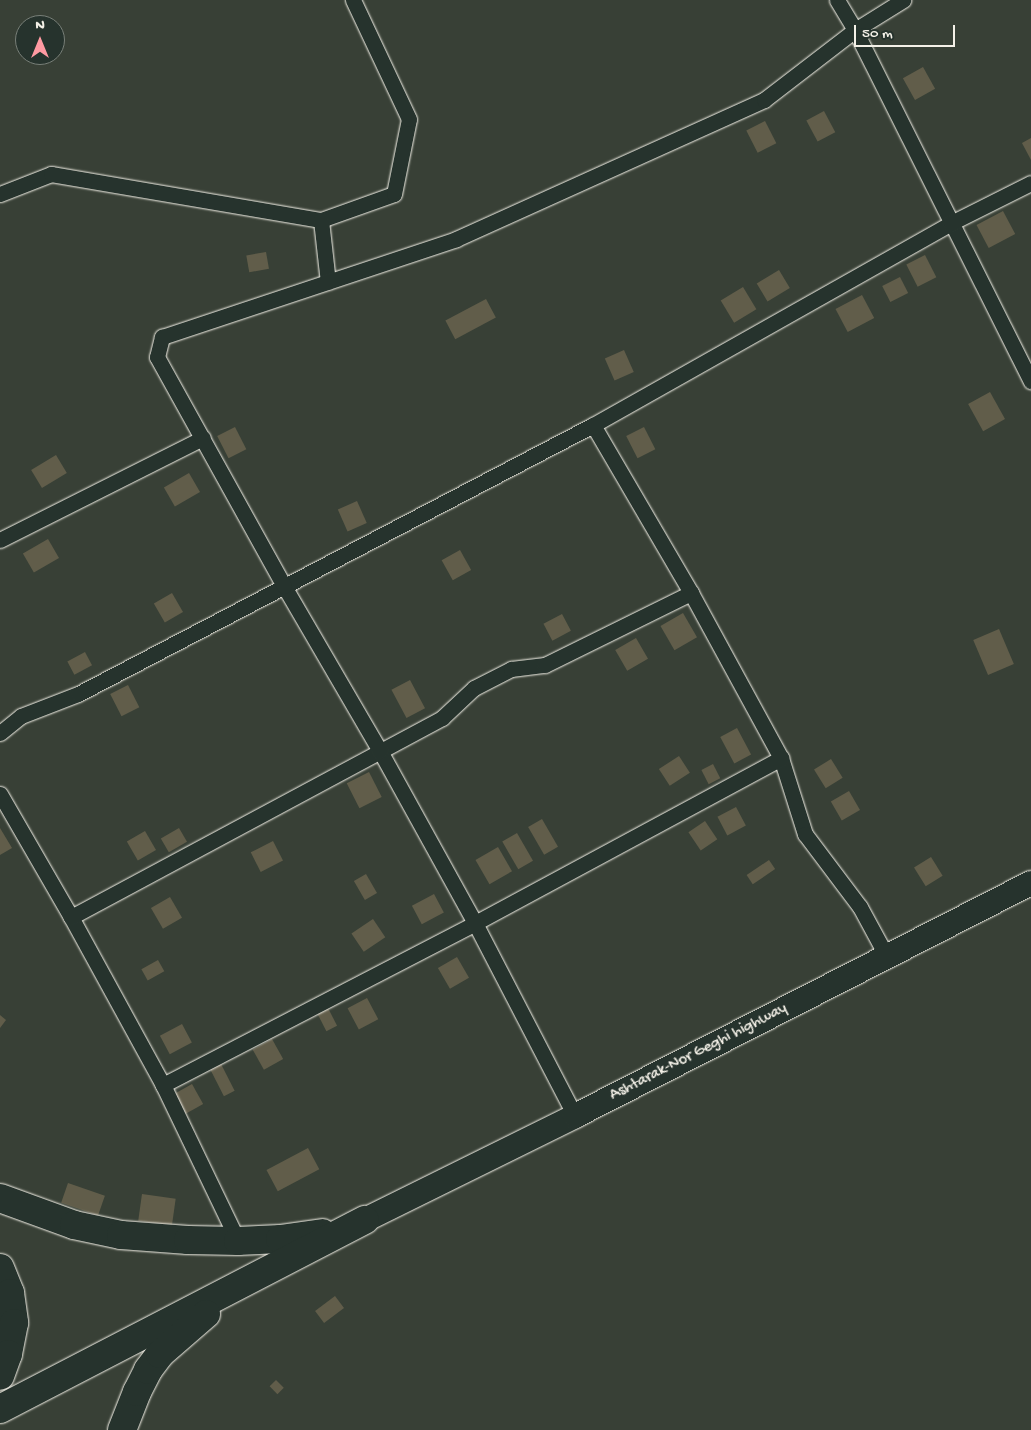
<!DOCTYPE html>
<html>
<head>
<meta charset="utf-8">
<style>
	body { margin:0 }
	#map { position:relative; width:1031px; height:1430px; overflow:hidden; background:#384036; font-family:"Gochi Hand",sans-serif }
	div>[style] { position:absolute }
	.building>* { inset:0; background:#615d4a; transform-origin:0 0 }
	.roads { filter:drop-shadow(0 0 1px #f4f1e8) drop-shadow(0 0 1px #f4f1e8) }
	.street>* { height:15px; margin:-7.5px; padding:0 7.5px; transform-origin:7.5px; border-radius:7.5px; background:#26332d }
	.primary>* { height:24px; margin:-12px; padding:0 12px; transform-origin:12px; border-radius:12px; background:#26332d }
	.highway>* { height:28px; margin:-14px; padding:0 14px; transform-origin:14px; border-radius:14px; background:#26332d }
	span { translate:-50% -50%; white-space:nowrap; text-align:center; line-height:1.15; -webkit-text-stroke:4px #26332d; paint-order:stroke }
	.street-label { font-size:16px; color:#f4f1e8 }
	.north { position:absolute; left:15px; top:15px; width:50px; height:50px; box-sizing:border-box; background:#26332d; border:1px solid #787f78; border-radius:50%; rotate:0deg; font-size:14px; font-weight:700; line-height:20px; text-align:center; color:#f4f1e8 }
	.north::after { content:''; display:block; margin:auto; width:18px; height:22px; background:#ff9aa2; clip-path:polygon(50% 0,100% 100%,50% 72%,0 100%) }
	.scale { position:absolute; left:854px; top:25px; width:101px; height:22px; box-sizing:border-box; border:2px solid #f4f1e8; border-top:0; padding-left:6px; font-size:15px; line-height:18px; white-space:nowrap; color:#f4f1e8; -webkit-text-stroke:4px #26332d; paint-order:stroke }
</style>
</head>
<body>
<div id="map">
	<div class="building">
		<i style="left:923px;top:67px;width:25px;height:23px;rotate:61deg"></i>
		<i style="left:824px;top:111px;width:24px;height:20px;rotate:62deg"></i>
		<i style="left:765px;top:121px;width:25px;height:21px;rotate:63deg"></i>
		<i style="clip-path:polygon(1031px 138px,1031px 160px,1022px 143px)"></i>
		<i style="left:1003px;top:211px;width:26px;height:30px;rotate:62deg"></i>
		<i style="left:266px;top:252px;width:17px;height:20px;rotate:80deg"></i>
		<i style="left:925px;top:255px;width:25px;height:21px;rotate:63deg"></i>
		<i style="left:779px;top:270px;width:21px;height:26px;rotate:59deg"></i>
		<i style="left:900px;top:277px;width:18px;height:20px;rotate:63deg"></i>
		<i style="left:743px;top:287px;width:26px;height:26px;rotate:59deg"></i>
		<i style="left:862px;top:295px;width:26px;height:30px;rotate:62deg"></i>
		<i style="left:486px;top:299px;width:21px;height:46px;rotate:62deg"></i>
		<i style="left:624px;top:350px;width:24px;height:21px;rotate:66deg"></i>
		<i style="left:990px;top:392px;width:31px;height:25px;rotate:61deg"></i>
		<i style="left:235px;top:427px;width:25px;height:20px;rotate:63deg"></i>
		<i style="left:644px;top:427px;width:25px;height:20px;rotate:63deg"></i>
		<i style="left:56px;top:455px;width:21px;height:29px;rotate:59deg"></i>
		<i style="left:189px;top:473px;width:22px;height:29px;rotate:60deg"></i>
		<i style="left:357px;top:501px;width:24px;height:21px;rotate:66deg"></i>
		<i style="left:48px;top:539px;width:22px;height:29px;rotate:60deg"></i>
		<i style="left:460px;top:550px;width:23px;height:21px;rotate:61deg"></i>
		<i style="left:172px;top:593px;width:22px;height:21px;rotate:60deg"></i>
		<i style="left:683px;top:613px;width:28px;height:26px;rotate:60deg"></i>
		<i style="left:562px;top:614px;width:19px;height:21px;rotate:62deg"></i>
		<i style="left:999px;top:629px;width:38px;height:28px;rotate:67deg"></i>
		<i style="left:636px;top:638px;width:24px;height:24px;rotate:60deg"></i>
		<i style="left:85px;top:652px;width:15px;height:20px;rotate:62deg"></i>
		<i style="left:410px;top:680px;width:32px;height:21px;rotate:62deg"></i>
		<i style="left:128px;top:685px;width:25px;height:20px;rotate:63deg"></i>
		<i style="left:737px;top:728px;width:30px;height:19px;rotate:62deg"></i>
		<i style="left:679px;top:756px;width:20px;height:24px;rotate:57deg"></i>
		<i style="left:831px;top:759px;width:22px;height:20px;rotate:58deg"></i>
		<i style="left:713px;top:764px;width:16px;height:13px;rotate:63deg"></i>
		<i style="left:369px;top:772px;width:28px;height:25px;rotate:63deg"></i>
		<i style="left:849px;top:791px;width:22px;height:21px;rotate:60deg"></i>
		<i style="left:736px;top:807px;width:21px;height:21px;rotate:62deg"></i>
		<i style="left:542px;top:819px;width:32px;height:16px;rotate:60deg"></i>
		<i style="left:705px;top:821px;width:22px;height:20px;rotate:56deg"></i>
		<i style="clip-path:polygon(0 828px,12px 848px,0 855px)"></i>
		<i style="left:179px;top:828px;width:16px;height:21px;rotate:60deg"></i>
		<i style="left:145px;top:831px;width:22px;height:21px;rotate:60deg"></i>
		<i style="left:517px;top:833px;width:32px;height:17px;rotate:60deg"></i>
		<i style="left:273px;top:841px;width:22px;height:25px;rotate:63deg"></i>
		<i style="left:498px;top:847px;width:28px;height:26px;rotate:60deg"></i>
		<i style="left:931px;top:857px;width:22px;height:20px;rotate:58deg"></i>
		<i style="left:769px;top:860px;width:11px;height:27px;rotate:56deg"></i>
		<i style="left:366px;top:874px;width:22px;height:14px;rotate:60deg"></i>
		<i style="left:434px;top:894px;width:21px;height:25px;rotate:62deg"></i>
		<i style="left:170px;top:897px;width:24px;height:22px;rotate:60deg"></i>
		<i style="left:373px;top:919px;width:22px;height:26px;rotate:56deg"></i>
		<i style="left:457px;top:957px;width:24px;height:22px;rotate:60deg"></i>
		<i style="left:158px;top:960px;width:13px;height:19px;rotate:61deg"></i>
		<i style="left:367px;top:998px;width:24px;height:22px;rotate:62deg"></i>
		<i style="left:328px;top:1008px;width:20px;height:12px;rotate:63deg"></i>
		<i style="clip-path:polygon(0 1015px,6px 1020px,0 1028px)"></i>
		<i style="left:182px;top:1024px;width:21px;height:25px;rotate:62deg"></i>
		<i style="left:272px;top:1039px;width:23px;height:22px;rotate:61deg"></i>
		<i style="left:221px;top:1064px;width:30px;height:12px;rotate:63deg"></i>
		<i style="left:192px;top:1084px;width:23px;height:23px;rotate:61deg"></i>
		<i style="left:308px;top:1148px;width:24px;height:47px;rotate:62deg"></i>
		<i style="left:68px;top:1183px;width:39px;height:21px;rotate:19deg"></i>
		<i style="left:142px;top:1194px;width:34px;height:27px;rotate:8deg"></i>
		<i style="left:335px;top:1296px;width:15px;height:25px;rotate:53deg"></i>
		<i style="left:276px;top:1380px;width:11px;height:9px;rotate:45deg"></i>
	</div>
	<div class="roads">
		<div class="street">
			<i style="left:837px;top:0;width:35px;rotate:59deg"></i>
			<i style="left:855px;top:30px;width:393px;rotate:63.4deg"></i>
			<i style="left:0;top:194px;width:55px;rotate:-21.4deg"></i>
			<i style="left:51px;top:174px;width:274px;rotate:9.7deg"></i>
			<i style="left:321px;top:220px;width:77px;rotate:-19.6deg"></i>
			<i style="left:394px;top:194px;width:76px;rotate:-78.7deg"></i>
			<i style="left:409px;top:119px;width:132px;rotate:-115.2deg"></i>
			<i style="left:321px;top:220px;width:62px;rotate:83.6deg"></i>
			<i style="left:593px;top:425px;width:194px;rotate:59.7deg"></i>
			<i style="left:691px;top:593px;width:188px;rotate:61.4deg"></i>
			<i style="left:781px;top:758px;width:80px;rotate:72.5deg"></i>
			<i style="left:805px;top:834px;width:91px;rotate:53deg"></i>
			<i style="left:860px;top:907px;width:57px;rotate:61.6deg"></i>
			<i style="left:0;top:540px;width:227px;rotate:-26.7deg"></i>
			<i style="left:0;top:733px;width:27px;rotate:-39deg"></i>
			<i style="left:21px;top:716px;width:61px;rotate:-21.1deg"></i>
			<i style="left:78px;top:694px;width:581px;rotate:-27.58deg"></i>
			<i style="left:593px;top:425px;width:411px;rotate:-29.4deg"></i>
			<i style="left:951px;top:223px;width:89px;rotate:-26.6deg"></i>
			<i style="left:0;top:794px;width:142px;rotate:60deg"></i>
			<i style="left:71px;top:917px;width:192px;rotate:61.3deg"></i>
			<i style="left:163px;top:1085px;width:173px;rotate:64.3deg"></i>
			<i style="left:71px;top:917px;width:421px;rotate:-28.2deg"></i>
			<i style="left:442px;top:718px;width:44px;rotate:-43.2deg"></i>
			<i style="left:474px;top:688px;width:42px;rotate:-27.2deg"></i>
			<i style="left:511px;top:669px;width:34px;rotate:-7deg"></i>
			<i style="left:545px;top:665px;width:163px;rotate:-26.3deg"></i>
			<i style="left:163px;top:1085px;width:352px;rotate:-27.4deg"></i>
			<i style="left:475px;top:923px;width:348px;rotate:-28.3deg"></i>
			<i style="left:575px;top:1116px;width:217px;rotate:-117.4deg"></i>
			<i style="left:475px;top:923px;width:196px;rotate:-118.9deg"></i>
			<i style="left:380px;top:751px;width:191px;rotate:-120.2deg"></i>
			<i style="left:284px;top:586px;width:262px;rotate:-119deg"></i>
			<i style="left:157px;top:357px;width:21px;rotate:-76deg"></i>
			<i style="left:162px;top:337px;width:310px;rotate:-18.4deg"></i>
			<i style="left:456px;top:239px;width:338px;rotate:-24.3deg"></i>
			<i style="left:764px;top:100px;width:115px;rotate:-37.6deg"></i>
			<i style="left:855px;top:30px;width:57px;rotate:-32deg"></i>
		</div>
		<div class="primary">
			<i style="left:365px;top:1220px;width:234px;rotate:-26.3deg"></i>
			<i style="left:575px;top:1116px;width:512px;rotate:-27.07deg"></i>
		</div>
		<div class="highway">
			<i style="left:0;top:1198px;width:79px;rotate:20deg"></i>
			<i style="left:74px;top:1225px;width:48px;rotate:12deg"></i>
			<i style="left:121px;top:1235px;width:67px;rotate:4.3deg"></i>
			<i style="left:188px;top:1240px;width:50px;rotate:1.1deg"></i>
			<i style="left:238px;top:1241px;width:42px;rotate:-2.7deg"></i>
			<i style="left:280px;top:1239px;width:43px;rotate:-7.9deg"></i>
			<i style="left:0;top:1268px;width:27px;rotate:68deg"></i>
			<i style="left:10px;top:1293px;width:30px;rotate:82deg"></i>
			<i style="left:14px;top:1323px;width:32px;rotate:101deg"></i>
			<i style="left:8px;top:1354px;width:23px;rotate:110deg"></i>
			<i style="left:0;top:1409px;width:411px;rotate:-27.4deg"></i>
			<i style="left:122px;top:1430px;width:41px;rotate:-68.5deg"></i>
			<i style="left:137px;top:1392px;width:25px;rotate:-63deg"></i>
			<i style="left:148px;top:1370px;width:20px;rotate:-53deg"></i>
			<i style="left:160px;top:1354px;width:61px;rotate:-41deg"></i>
		</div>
	</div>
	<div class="street-label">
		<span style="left:699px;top:1053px;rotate:-27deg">Ashtarak-Nor Geghi highway</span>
	</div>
	<div class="north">N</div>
	<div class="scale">50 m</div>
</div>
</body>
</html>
